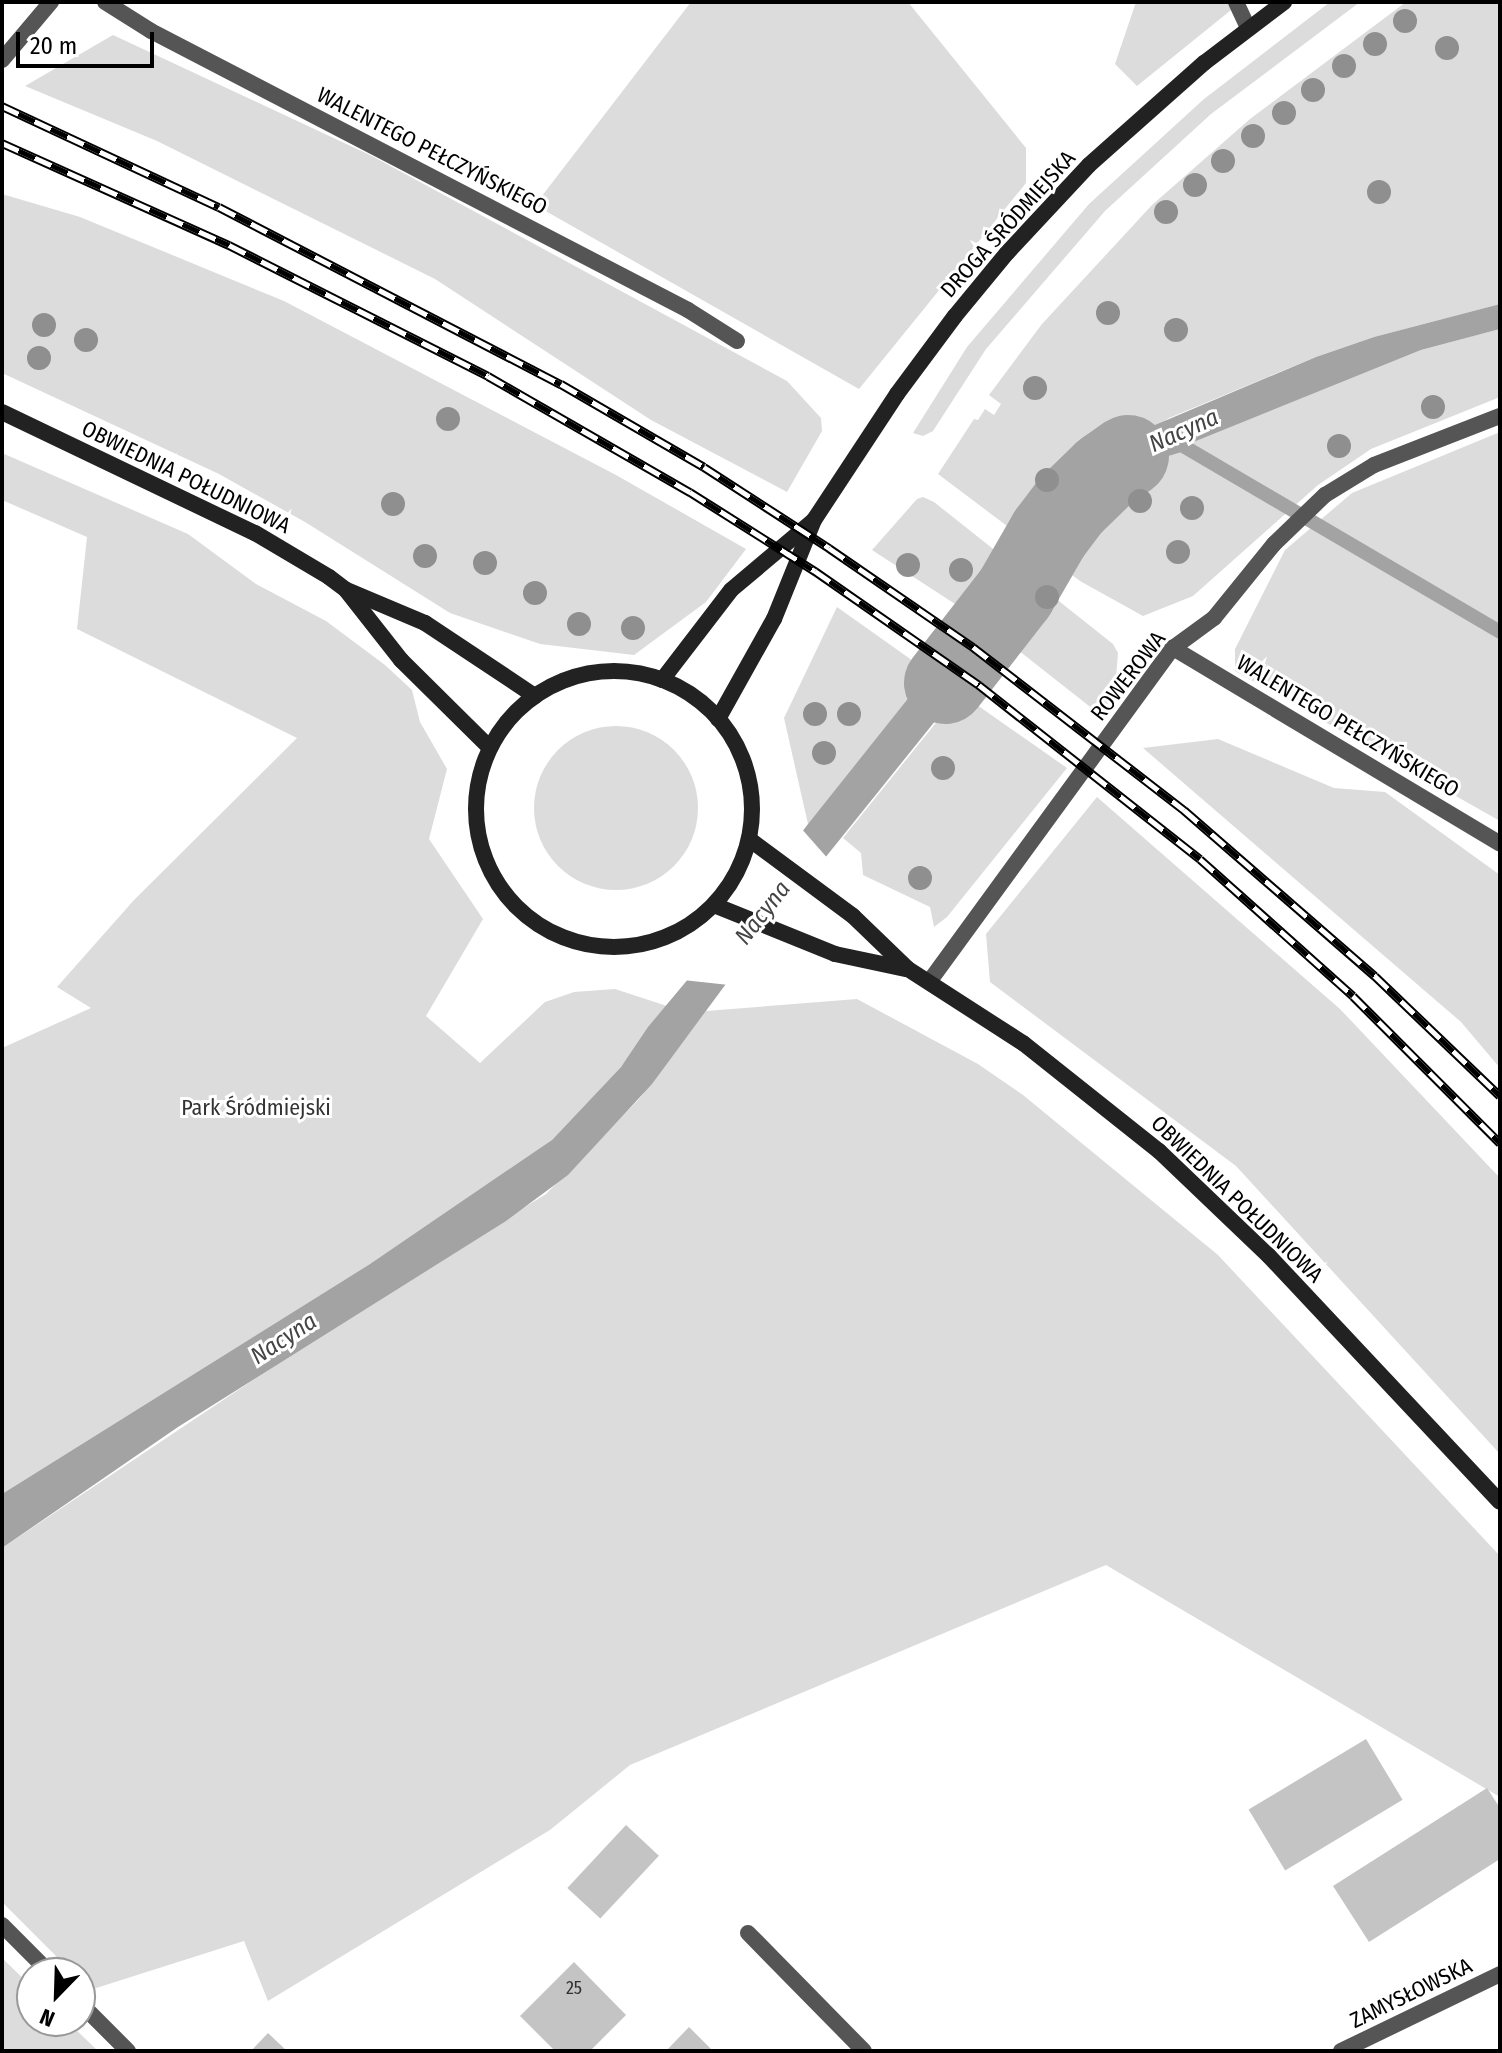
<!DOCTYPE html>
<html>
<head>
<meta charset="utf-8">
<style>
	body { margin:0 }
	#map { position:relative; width:1502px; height:2053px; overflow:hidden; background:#fff; font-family:"Fira Sans Condensed",sans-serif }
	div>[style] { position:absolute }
	.green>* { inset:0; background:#dcdcdc }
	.round { border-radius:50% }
	.water>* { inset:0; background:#a3a3a3 }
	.pier>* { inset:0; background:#fff; transform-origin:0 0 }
	.stream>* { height:14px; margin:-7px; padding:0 7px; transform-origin:7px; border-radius:7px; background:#a3a3a3 }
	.river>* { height:82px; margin:-41px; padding:0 41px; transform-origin:41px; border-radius:41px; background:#a3a3a3 }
	.building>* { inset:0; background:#c4c4c4; transform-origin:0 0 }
	.service>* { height:16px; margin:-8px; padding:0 8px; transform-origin:8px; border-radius:8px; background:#555 }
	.minor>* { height:16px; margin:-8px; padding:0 8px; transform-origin:8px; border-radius:8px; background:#555 }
	.secondary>* { height:16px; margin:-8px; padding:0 8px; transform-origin:8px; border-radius:8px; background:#222 }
	.secondary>.ring { margin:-8px; padding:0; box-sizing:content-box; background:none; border:16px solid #222; border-radius:50% }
	.rail>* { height:9px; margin-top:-4.5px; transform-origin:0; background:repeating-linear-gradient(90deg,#fff 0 18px,#000 0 36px); box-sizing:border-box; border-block:2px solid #000 }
	.trees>* { width:24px; height:24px; margin:-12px; border-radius:50%; background:#8f8f8f }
	span { translate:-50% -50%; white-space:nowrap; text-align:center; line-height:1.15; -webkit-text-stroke:6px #fff; paint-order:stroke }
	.number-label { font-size:18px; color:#313131 }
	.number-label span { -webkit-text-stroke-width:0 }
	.street-label { font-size:22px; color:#000 }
	.park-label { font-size:22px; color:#333 }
	.water-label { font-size:24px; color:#444; font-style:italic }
	.frame { position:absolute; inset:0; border:4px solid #000; pointer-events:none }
	.north { position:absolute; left:16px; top:1957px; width:80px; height:80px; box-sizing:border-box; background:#fff; border:2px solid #999; border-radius:50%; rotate:203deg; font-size:22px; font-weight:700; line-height:32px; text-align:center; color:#000 }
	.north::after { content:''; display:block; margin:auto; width:28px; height:36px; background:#000; clip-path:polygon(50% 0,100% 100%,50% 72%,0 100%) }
	.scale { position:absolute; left:16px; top:32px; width:138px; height:36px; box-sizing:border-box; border:4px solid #000; border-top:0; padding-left:10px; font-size:24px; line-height:28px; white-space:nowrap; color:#000; -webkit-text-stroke:6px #fff; paint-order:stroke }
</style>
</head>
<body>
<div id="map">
	<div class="green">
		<i style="clip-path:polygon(691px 2px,908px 2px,1026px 148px,1026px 183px,859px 389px,535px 205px)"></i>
		<i style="clip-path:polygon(1136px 2px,1241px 2px,1137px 86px,1115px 64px)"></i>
		<i style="clip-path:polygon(1330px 2px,1360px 2px,1211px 114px,1105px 211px,986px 349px,933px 431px,923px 436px,913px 433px,967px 347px,1089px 204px,1204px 99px)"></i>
		<i style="clip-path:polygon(1406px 2px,1500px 2px,1500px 304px,1374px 337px,1316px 357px,1169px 418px,1075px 475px,1033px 523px,1064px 545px,1102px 498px,1149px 462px,1185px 451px,1185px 445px,1421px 350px,1500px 329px,1500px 397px,1371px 449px,1318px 485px,1193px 596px,1143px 616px,1080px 581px,938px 474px,974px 419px,978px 420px,985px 409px,994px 415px,1001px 404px,989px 395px,1042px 324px,1152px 205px,1250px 119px)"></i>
		<i style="clip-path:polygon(113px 35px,372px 156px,787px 381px,821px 418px,822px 431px,787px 492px,651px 420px,435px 279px,157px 141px,25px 86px)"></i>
		<i style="clip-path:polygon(2px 194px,80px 217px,284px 301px,616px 475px,746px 549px,706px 602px,634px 655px,540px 644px,450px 613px,305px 522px,219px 474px,2px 373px)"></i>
		<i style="clip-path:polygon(1500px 432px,1500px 821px,1235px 671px,1235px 649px,1285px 550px,1352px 493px)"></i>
		<i style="clip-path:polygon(2px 453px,188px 534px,256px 584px,326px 621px,385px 665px,412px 690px,420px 722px,447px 769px,429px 839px,483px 919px,426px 1016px,480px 1063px,545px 1002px,574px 992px,615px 989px,667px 1006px,621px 1067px,552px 1140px,529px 1157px,370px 1264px,2px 1494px,2px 1048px,91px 1008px,57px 987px,134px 900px,297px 738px,77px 629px,87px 537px,2px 500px)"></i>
		<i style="clip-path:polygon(923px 497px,934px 502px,1113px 644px,1118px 653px,1116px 678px,1103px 717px,1004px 639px,1030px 603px,1001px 582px,975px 617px,872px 550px,917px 499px)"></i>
		<i style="clip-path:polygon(837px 607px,930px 673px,808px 824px,784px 718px)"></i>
		<i style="clip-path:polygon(960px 693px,1067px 768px,947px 917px,934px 927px,930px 907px,863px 875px,861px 853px,843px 838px)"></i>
		<i class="round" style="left:534px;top:726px;width:164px;height:164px"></i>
		<i style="clip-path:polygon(1218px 739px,1334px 788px,1385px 792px,1500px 875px,1500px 1068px,1461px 1022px,1143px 748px)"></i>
		<i style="clip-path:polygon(1097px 797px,1340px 1009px,1500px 1178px,1500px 1454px,1236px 1166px,990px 982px,986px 934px)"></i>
		<i style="clip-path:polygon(857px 999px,978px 1064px,1023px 1095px,1218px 1255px,1500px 1556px,1500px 1797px,1106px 1565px,630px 1765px,550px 1830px,268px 2001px,244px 1941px,90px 1990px,80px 1980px,80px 1973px,73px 1973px,2px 1902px,2px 1548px,338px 1323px,546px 1194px,639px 1099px,706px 1011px)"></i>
		<i style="clip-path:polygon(2px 1958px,32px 1987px,32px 2021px,67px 2021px,98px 2051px,2px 2051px)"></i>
	</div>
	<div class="water">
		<i style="clip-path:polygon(1500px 304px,1500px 329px,1421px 350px,1186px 445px,1185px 451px,1149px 462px,1102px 498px,1064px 546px,1033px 523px,1075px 475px,1136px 433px,1316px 357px,1374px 337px)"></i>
		<i style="clip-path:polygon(1001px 582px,1030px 603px,751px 950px,652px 1084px,568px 1175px,506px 1221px,178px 1427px,2px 1548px,2px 1494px,370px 1264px,552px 1140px,621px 1067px,648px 1027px,725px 935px,808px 824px)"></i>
	</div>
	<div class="pier">
		<i style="left:972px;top:615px;width:44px;height:71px;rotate:37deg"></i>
		<i style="clip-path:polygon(800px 827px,830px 861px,729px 985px,683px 980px)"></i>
	</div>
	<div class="stream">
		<i style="left:1173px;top:440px;width:379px;rotate:30.4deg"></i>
	</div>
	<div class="river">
		<i style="left:945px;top:683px;width:114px;rotate:-52.1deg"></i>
		<i style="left:1015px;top:593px;width:68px;rotate:-60deg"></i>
		<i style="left:1049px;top:534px;width:38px;rotate:-53deg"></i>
		<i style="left:1072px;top:504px;width:46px;rotate:-44.1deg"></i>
		<i style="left:1105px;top:472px;width:28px;rotate:-35deg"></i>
	</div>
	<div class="building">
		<i style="left:1366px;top:1739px;width:71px;height:137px;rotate:59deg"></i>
		<i style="clip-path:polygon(1487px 1788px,1500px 1808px,1500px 1859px,1369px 1942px,1333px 1886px)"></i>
		<i style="left:626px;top:1825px;width:45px;height:86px;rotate:43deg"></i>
		<i style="clip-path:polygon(574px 1962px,626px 2015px,590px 2051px,555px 2051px,520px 2016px)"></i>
		<i style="clip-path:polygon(689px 2027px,713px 2051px,666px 2051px)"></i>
		<i style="clip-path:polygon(268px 2033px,287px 2051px,251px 2051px)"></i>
	</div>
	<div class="service">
		<i style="left:1236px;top:2px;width:29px;rotate:65deg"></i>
		<i style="left:1173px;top:648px;width:51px;rotate:-36.2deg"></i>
		<i style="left:1214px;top:618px;width:95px;rotate:-51deg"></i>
		<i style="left:1274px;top:544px;width:71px;rotate:-43.9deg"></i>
		<i style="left:1325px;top:495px;width:57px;rotate:-31.5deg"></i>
		<i style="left:1374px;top:465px;width:135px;rotate:-21.3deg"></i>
	</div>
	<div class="minor">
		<i style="left:105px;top:2px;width:54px;rotate:32.2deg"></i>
		<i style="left:151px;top:31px;width:605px;rotate:27.45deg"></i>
		<i style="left:688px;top:310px;width:58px;rotate:32.3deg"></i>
		<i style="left:2px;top:60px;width:76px;rotate:-49.8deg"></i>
		<i style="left:929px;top:982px;width:414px;rotate:-53.9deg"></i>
		<i style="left:1173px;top:648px;width:381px;rotate:30.9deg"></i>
		<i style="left:2px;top:1925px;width:68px;rotate:45deg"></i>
		<i style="left:748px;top:1933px;width:165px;rotate:45.5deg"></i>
		<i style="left:80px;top:2003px;width:68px;rotate:45deg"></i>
		<i style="left:1341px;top:2051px;width:177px;rotate:-25.8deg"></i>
	</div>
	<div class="secondary">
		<i style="left:2px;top:412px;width:280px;rotate:25.6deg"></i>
		<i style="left:255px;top:533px;width:86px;rotate:30.7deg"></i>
		<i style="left:329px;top:577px;width:21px;rotate:37deg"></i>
		<i style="left:346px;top:590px;width:89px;rotate:51.8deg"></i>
		<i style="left:401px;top:660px;width:125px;rotate:44.7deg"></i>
		<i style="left:347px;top:590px;width:85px;rotate:22.9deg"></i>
		<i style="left:425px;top:623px;width:132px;rotate:33.6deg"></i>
		<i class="ring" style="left:476px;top:671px;width:260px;height:260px"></i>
		<i style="left:662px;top:680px;width:113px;rotate:-52.5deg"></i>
		<i style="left:731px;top:590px;width:107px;rotate:-40.1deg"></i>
		<i style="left:718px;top:719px;width:115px;rotate:-60.8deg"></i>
		<i style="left:774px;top:619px;width:107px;rotate:-68deg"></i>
		<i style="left:814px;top:520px;width:151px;rotate:-56.6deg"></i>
		<i style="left:897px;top:394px;width:97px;rotate:-53.4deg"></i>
		<i style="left:955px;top:316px;width:82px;rotate:-50.5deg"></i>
		<i style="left:1007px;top:253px;width:120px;rotate:-47deg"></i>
		<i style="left:1089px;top:165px;width:154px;rotate:-41.6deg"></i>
		<i style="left:1204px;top:63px;width:101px;rotate:-37.3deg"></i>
		<i style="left:749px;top:839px;width:129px;rotate:36.5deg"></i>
		<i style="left:853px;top:916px;width:76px;rotate:43.9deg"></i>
		<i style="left:908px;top:969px;width:137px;rotate:32.8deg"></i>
		<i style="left:1023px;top:1043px;width:174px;rotate:38.5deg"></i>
		<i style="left:1159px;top:1151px;width:152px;rotate:43.7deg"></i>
		<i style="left:1269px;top:1256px;width:337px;rotate:46.8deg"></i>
		<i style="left:714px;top:905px;width:131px;rotate:22deg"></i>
		<i style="left:835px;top:954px;width:73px;rotate:11.9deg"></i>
	</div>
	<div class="rail">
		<i style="left:2px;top:106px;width:239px;rotate:25deg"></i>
		<i style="left:219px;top:207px;width:385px;rotate:27.4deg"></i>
		<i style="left:561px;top:384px;width:165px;rotate:30.1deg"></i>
		<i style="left:704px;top:467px;width:149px;rotate:32.9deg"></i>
		<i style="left:829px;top:548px;width:175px;rotate:34.5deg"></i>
		<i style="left:973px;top:647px;width:267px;rotate:37.7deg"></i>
		<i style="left:1184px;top:810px;width:253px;rotate:41deg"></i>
		<i style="left:1375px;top:976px;width:173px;rotate:43.8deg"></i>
		<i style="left:2px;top:143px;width:249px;rotate:24.2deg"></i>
		<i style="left:229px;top:245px;width:290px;rotate:26.8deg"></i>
		<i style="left:488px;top:376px;width:233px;rotate:29.9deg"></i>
		<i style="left:690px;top:492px;width:148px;rotate:32.3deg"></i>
		<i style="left:815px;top:571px;width:200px;rotate:34.8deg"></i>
		<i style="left:979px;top:685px;width:281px;rotate:38.2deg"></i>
		<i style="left:1200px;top:859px;width:205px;rotate:41.8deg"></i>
		<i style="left:1353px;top:996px;width:208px;rotate:45deg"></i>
	</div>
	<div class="trees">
		<i style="left:1405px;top:21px"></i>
		<i style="left:1375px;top:44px"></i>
		<i style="left:1447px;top:48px"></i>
		<i style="left:1344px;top:66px"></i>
		<i style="left:1313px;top:90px"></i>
		<i style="left:1284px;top:113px"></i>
		<i style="left:1253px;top:136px"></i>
		<i style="left:1223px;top:161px"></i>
		<i style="left:1195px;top:185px"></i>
		<i style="left:1379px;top:192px"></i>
		<i style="left:1166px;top:212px"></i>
		<i style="left:1108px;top:313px"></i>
		<i style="left:44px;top:325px"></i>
		<i style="left:1176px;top:330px"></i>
		<i style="left:86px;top:340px"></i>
		<i style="left:39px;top:358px"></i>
		<i style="left:1035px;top:388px"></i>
		<i style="left:1433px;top:407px"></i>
		<i style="left:448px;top:419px"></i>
		<i style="left:1339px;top:446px"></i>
		<i style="left:1047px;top:480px"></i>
		<i style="left:1140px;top:501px"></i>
		<i style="left:393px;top:504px"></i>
		<i style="left:1192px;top:508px"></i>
		<i style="left:1178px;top:552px"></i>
		<i style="left:425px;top:556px"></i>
		<i style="left:485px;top:563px"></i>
		<i style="left:908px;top:565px"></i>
		<i style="left:961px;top:570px"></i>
		<i style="left:535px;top:593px"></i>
		<i style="left:1047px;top:597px"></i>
		<i style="left:579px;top:624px"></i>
		<i style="left:633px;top:628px"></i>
		<i style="left:815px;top:714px"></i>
		<i style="left:849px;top:714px"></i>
		<i style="left:824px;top:753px"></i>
		<i style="left:943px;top:768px"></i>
		<i style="left:920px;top:878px"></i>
	</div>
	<div class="number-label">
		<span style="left:574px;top:1988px">25</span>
	</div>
	<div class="street-label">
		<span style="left:432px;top:151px;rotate:27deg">WALENTEGO PEŁCZYŃSKIEGO</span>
		<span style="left:1008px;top:224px;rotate:-48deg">DROGA ŚRÓDMIEJSKA</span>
		<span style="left:186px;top:477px;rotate:26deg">OBWIEDNIA POŁUDNIOWA</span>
		<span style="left:1128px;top:676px;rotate:-52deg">ROWEROWA</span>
		<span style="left:1348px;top:726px;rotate:31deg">WALENTEGO PEŁCZYŃSKIEGO</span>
		<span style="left:1237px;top:1199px;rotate:44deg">OBWIEDNIA POŁUDNIOWA</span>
		<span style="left:1411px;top:1993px;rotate:-26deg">ZAMYSŁOWSKA</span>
	</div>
	<div class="park-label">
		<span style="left:256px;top:1108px">Park Śródmiejski</span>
	</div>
	<div class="water-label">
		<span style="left:1184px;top:431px;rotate:-24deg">Nacyna</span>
		<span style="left:763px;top:913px;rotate:-52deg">Nacyna</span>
		<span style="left:284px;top:1339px;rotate:-33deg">Nacyna</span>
	</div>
	<div class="frame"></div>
	<div class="north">N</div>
	<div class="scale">20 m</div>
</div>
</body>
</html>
